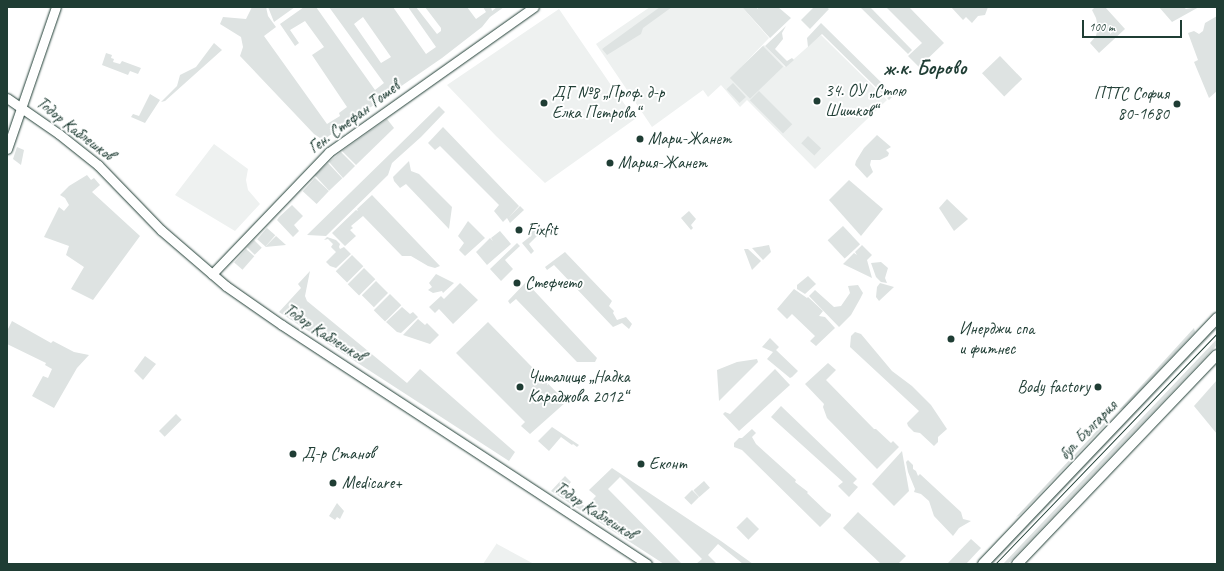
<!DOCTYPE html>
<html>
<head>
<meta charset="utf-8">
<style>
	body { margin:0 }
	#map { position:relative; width:1224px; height:571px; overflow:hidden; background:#fff; font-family:Caveat,sans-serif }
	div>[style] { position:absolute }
	.built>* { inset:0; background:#eef1f0 }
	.green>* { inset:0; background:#dee3e2; transform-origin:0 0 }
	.roads { filter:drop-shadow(0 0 1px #1f3d34) drop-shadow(0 0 1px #1f3d34) }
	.secondary>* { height:9px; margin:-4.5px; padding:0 4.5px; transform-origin:4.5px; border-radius:4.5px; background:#fff }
	.primary>* { height:10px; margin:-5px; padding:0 5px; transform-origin:5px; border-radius:5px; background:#fff }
	.tram>* { height:1px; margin:-0.5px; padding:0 0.5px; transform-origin:0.5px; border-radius:0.5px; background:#1f3d34 }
	.dots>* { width:11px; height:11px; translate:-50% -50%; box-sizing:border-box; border:2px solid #fff; border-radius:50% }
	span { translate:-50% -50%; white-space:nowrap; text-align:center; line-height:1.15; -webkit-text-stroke:4px #fff; paint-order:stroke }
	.poi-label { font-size:17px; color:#1f3d34 }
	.left { translate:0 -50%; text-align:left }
	.right { translate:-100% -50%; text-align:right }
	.street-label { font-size:17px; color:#1f3d34 }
	.district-label { font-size:21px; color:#1f3d34; font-weight:700 }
	.frame { position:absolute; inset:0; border:8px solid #1f3d34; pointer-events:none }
	.scale { position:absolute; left:1082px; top:20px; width:100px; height:18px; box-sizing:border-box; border:2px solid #1f3d34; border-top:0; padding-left:5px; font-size:12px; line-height:14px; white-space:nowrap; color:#1f3d34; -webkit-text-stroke:3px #fff; paint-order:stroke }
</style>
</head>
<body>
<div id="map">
	<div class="built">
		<i style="clip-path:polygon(650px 7px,742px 7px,769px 38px,743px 65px,764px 45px,785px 67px,821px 35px,887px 100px,815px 169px,747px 100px,740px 107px,721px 85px,708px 97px,703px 90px,652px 127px,596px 44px)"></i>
		<i style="clip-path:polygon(559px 9px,613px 88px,608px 91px,610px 95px,616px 92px,635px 119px,545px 183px,496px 136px,447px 85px)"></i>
		<i style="clip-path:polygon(214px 144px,248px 169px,246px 180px,248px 190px,260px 204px,235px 231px,175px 195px)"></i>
		<i style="clip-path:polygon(497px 543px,497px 544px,534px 564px,483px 564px)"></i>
	</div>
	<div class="green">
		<i style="clip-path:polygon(evenodd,252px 7px,266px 7px,268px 16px,276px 27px,264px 36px,327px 124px,340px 116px,339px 113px,347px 107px,312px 55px,324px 47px,305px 21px,290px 30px,299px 43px,295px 46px,280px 24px,304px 7px,316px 7px,375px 90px,384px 83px,329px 7px,393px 7px,426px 54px,436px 47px,408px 7px,416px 7px,437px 34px,441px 31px,441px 28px,425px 7px,467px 7px,476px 19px,486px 12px,483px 7px,491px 7px,492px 11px,497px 7px,504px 7px,490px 17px,482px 27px,442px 58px,323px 140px,314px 134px,240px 56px,243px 47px,241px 37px,220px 24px,223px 17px,246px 19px,252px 7px,363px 17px,391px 57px,381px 63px,354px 24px,363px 17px)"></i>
		<i style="clip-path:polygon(268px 7px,295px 7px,274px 22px)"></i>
		<i style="clip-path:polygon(660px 7px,672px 7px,643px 28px,641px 34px,607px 55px,602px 49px)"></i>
		<i style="clip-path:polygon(742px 7px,756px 7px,758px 9px,758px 7px,778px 7px,791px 18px,770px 38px)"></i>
		<i style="clip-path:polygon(814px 7px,826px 7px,829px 9px,810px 29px,801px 20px)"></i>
		<i style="clip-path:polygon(860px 7px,870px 7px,912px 50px,908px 54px)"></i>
		<i style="clip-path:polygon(886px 7px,909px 7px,944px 43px,919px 67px,908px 56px,922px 43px)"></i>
		<i style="clip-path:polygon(951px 7px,988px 7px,985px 15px,978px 16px,972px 23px,966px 17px,963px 20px)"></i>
		<i style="clip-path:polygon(1095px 7px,1105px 7px,1125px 29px,1099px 53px,1090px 43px,1096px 36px,1098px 27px,1096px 18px,1092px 10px)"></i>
		<i style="clip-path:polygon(1159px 7px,1183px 7px,1186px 9px,1199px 7px,1172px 22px)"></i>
		<i style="clip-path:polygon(1217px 16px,1217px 91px,1209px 98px,1194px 62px,1198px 60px,1188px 33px,1194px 31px,1199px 34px,1203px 31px,1205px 23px)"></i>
		<i style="clip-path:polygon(821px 23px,894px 95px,889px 100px,822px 34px,808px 47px,807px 38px)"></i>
		<i style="clip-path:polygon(786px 26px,782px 33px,783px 39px,775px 49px,787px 61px,792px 58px,794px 60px,786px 67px,765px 46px)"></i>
		<i style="clip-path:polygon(214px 43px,222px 50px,165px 101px,161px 102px,177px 86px,180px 75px,196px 67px)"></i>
		<i style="left:763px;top:46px;width:29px;height:46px;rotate:46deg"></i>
		<i style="clip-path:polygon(106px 53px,112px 55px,111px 58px,114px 59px,113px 62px,120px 64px,122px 61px,141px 68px,138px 74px,130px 71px,128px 75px,102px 65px)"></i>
		<i style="left:1000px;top:56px;width:32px;height:25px;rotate:46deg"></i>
		<i style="left:733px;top:83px;width:19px;height:9px;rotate:47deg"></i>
		<i style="left:759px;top:91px;width:47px;height:13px;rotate:45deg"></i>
		<i style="clip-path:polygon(150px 94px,160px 100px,145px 123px,131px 117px,133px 114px,139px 116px)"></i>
		<i style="clip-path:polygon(439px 106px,445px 112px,421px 137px,392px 163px,388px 175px,326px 236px,307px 235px)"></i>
		<i style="clip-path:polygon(387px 119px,394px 128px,356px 165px,342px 151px)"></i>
		<i style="clip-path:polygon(443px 127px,519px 206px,509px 217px,520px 206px,524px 210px,510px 223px,507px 218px,503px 222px,494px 211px,499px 205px,440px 146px,435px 150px,428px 143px)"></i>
		<i style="clip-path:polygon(877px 135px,891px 147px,886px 150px,889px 153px,888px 156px,880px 160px,871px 160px,870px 165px,873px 172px,867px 178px,855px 165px,856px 161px,864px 148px)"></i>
		<i style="left:808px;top:136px;width:18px;height:10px;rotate:43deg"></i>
		<i style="clip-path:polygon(17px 147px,24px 150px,21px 165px,13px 159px)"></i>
		<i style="clip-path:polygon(341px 152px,355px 166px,343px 178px,329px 162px)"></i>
		<i style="clip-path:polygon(409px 161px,411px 171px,419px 174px,452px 207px,449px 229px,406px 184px,400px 188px,394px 181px,393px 177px)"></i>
		<i style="left:328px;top:163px;width:21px;height:18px;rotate:47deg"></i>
		<i style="clip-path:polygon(87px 175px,91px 180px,94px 178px,100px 185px,92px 192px,140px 236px,93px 300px,71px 289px,84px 267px,66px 255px,69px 246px,44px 237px,59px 207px,64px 211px,69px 205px,65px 198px,60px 195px,69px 186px)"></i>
		<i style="left:315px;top:178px;width:19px;height:18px;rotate:43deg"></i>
		<i style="clip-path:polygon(849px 180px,883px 209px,861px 236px,829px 200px)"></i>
		<i style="clip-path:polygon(372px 195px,440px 266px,435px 268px,428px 266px,411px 256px,402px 256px,363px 216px,351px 226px,353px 228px,350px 230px,356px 236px,345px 246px,332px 233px,356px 210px,358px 211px,357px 209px)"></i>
		<i style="clip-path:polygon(947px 199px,968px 219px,954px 231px,939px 208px)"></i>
		<i style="clip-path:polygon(292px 205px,303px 216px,294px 225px,299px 231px,293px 237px,277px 220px,279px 217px)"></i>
		<i style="clip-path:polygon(689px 211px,696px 219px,691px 225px,693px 228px,691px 230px,681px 218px)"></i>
		<i style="clip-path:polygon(468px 221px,485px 238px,465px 256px,459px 250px,464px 243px,458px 236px)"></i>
		<i style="clip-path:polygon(538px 225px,543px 230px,529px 244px,534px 251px,531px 254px,522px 243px,532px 235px,529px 232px)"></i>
		<i style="left:843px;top:226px;width:25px;height:21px;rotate:47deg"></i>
		<i style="left:267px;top:228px;width:11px;height:15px;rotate:41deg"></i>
		<i style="clip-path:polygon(500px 231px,511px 244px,487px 265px,476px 252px,490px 238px,493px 241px,491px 238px)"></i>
		<i style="clip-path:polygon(276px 236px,286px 245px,265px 247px)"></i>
		<i style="clip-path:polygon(327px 237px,336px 240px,340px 244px,339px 247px,340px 249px,344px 247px,351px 254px,336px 268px,330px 266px,326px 262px,336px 252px,331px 247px,333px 244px,328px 239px,324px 240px)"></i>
		<i style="left:254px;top:240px;width:11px;height:10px;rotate:45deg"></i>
		<i style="clip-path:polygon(517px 243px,520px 246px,505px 260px,513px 269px,501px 281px,490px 269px)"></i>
		<i style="clip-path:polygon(769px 245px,771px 252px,763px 260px,752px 248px)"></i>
		<i style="clip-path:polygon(862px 245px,872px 255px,867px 260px,872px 278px,843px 264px,854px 253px,857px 255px,855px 252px)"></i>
		<i style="left:246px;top:249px;width:11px;height:18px;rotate:41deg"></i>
		<i style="clip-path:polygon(744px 249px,748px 249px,761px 261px,752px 270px)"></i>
		<i style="clip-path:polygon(565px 252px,612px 301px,609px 306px,614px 311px,613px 313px,617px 320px,626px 317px,632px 324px,629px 329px,622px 323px,613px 327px,554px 265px,547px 270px,545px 267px)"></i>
		<i style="left:352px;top:255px;width:16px;height:23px;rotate:45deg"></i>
		<i style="clip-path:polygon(881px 262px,888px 268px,885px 278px,887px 283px,881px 282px,876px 277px,871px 263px)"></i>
		<i style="left:364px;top:268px;width:16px;height:23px;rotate:45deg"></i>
		<i style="clip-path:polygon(310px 271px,305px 296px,307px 301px,407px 383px,420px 369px,515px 452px,509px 461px,279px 312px,301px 288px,298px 284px)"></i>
		<i style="clip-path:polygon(436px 274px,454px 283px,443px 293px,442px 291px,433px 293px,428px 290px,432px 287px,429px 283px)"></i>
		<i style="clip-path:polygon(808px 276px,816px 284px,805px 294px,797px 289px,797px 285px)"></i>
		<i style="left:376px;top:281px;width:17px;height:20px;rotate:45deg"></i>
		<i style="clip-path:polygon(526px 282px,597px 358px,595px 362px,577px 362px,516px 299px,510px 304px,508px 301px)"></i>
		<i style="clip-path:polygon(460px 283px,478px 300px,453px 324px,439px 309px,435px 313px,429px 307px,441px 296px,444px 299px)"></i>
		<i style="clip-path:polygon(880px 283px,894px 287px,879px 301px,876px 297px,877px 287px)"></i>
		<i style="clip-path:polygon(858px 285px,863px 293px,860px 299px,851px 315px,839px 327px,809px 296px,815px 290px,834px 307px,841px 306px,850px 293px,848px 286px)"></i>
		<i style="clip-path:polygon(794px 289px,807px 298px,808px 297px,823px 311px,819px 316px,825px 317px,835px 328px,816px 346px,810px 341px,815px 336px,792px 314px,787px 319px,777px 309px)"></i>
		<i style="left:390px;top:294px;width:16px;height:23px;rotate:45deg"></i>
		<i style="clip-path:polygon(402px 307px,410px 314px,413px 312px,418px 317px,401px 333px,397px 332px,386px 322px)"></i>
		<i style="clip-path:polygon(418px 319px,425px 325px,427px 323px,439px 335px,430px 344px,403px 335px)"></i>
		<i style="clip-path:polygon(12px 321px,51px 343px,53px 341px,74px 352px,89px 355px,77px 368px,54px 408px,32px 396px,43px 376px,48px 378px,52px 369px,45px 365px,46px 363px,7px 344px,7px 331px)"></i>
		<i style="clip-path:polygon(488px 322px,566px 402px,530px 434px,521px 426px,525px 422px,456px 353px)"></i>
		<i style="clip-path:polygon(1217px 325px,1217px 329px,1152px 397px,993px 564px,989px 564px)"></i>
		<i style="clip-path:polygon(1194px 328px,1195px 332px,1124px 408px,1119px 410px)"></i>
		<i style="clip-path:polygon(855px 332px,861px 334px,892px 371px,912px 386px,931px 405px,947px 429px,938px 437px,938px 442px,934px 446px,920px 433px,914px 432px,908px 426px,907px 423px,919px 411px,850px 347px,851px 336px)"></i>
		<i style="clip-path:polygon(770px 338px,779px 347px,776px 350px,798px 371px,792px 377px,790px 378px,767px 359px,773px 352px,762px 347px)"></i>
		<i style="clip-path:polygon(1217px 339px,1217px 345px,1008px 564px,1003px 564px)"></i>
		<i style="clip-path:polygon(145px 356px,156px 364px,143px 380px,134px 371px)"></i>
		<i style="clip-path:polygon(757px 359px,758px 362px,719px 401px,717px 370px,737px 362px)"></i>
		<i style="clip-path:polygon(828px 363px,836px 370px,826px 380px,874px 429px,876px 429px,891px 443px,893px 441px,899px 447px,877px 469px,827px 418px,823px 407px,824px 404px,805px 384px)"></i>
		<i style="clip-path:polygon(775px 369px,790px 385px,739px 431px,723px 414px,725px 412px,730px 414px)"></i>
		<i style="clip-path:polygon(1217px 380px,1217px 434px,1194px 406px)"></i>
		<i style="clip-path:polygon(781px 406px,857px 479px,853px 483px,858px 487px,849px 497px,838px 486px,843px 482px,771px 417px)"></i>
		<i style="left:176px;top:414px;width:8px;height:24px;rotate:45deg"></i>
		<i style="clip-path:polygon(1106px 421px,1105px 425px,1020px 515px,1016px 517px)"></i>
		<i style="clip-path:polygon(552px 427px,579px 445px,577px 447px,573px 444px,572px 445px,561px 437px,549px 451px,538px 441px)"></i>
		<i style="clip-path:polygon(752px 429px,756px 433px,752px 437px,756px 444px,796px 480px,795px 482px,808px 492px,807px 493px,827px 512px,831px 514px,831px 516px,820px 527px,742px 450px,734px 447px,734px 443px,739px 438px,742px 438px)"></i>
		<i style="clip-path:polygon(902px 451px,909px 491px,894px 506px,872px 484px)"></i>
		<i style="clip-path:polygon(908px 460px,913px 465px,913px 469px,916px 471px,918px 476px,920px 474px,961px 512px,963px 519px,971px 521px,959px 528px,953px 536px,934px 516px,929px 501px,921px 494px,914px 492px,915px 489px,908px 472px,906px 462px)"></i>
		<i style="clip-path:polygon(612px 468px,721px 541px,753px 564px,743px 564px,718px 544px,708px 555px,717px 564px,696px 564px,702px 559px,620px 477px,608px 489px,682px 564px,664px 564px,551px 491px,565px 476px,571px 482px,563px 492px,586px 507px,596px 496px,589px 490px)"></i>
		<i style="left:704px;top:481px;width:9px;height:14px;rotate:49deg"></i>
		<i style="left:692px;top:490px;width:10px;height:11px;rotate:45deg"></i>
		<i style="clip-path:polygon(337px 503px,344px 511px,340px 519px,337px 517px,335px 520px,329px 516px)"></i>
		<i style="clip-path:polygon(858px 512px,906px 556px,898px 564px,881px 564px,843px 528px)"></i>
		<i style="left:747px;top:517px;width:17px;height:15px;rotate:45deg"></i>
		<i style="clip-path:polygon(971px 539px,981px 548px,966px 564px,947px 564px)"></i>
	</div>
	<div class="roads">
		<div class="secondary">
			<i style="left:7px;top:98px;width:63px;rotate:34.7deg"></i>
			<i style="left:59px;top:134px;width:50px;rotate:38.5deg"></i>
			<i style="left:98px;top:165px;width:91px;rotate:45.9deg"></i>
			<i style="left:161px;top:230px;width:86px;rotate:40.7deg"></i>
			<i style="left:226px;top:286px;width:68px;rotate:34.9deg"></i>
			<i style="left:282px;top:325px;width:436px;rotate:33.2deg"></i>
			<i style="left:7px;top:149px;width:150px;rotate:-71deg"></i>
			<i style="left:212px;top:274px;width:169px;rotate:-46.2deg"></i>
			<i style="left:329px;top:152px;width:251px;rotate:-35.3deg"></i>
		</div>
		<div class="primary">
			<i style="left:983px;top:564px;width:340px;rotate:-46.4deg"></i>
			<i style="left:1017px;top:564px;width:289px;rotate:-46.3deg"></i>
		</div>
	</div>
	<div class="tram">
		<i style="left:995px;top:564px;width:320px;rotate:-46.1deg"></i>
	</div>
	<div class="dots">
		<i style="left:817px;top:101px;background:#1f3d34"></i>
		<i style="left:544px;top:103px;background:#1f3d34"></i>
		<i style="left:1177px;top:104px;background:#1f3d34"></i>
		<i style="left:640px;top:139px;background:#1f3d34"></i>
		<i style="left:610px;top:163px;background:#1f3d34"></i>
		<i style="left:519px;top:230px;background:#1f3d34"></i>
		<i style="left:517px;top:283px;background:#1f3d34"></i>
		<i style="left:951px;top:339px;background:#1f3d34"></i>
		<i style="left:520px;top:387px;background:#1f3d34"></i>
		<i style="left:1098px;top:387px;background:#1f3d34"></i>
		<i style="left:293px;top:454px;background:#1f3d34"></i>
		<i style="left:641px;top:464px;background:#1f3d34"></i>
		<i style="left:333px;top:483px;background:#1f3d34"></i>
	</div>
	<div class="poi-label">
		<span class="left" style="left:825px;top:101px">34. ОУ „Стою<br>Шишков“</span>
		<span class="left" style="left:552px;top:103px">ДГ №8 „Проф. д-р<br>Елка Петрова“</span>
		<span class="right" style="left:1169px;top:104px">ПТТС София<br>80-1680</span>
		<span class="left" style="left:648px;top:139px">Мари-Жанет</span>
		<span class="left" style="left:618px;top:163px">Мария-Жанет</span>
		<span class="left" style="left:527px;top:230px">Fixfit</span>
		<span class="left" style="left:525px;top:283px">Стефчето</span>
		<span class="left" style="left:959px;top:339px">Инерджи спа<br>и фитнес</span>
		<span class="left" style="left:528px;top:387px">Читалище „Надка<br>Караджова 2012“</span>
		<span class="right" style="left:1090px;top:387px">Body factory</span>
		<span class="left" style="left:302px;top:454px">Д-р Станов</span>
		<span class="left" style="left:649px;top:464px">Еконт</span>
		<span class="left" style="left:342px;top:483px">Medicare+</span>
	</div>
	<div class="street-label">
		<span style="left:354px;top:117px;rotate:-37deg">Ген. Стефан Тошев</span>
		<span style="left:75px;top:129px;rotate:38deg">Тодор Каблешков</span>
		<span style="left:324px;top:333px;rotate:33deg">Тодор Каблешков</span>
		<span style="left:1088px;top:430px;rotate:-46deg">бул. България</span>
		<span style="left:595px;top:511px;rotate:33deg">Тодор Каблешков</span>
	</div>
	<div class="district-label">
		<span style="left:925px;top:67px">ж.к. Борово</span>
	</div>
	<div class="frame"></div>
	<div class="scale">100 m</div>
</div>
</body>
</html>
